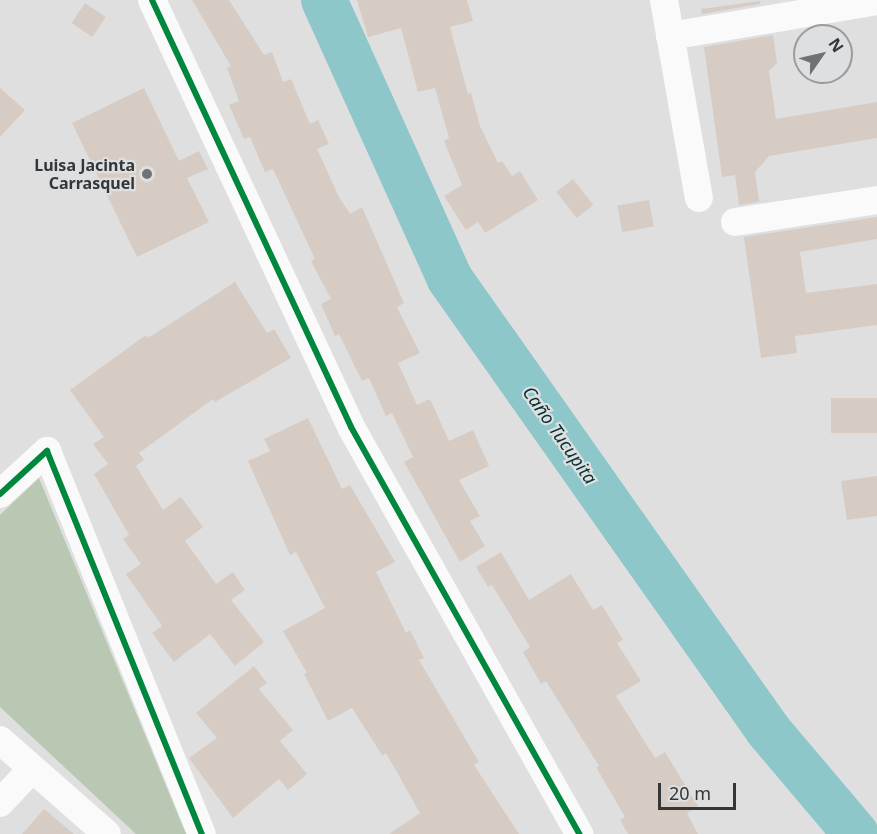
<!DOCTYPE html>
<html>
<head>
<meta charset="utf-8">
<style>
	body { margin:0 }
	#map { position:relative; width:877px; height:834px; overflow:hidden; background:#dfdfe0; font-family:"Noto Sans",sans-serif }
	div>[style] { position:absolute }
	.green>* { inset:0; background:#b9c8b3 }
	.river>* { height:46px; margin:-23px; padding:0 23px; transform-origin:23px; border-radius:23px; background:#8ec7c9 }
	.building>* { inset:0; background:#d6ccc4; transform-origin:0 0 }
	.minor>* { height:28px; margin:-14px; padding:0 14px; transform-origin:14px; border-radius:14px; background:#fafafa }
	.cycleway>* { height:6px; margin:-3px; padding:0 3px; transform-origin:3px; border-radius:3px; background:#00873e }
	.dots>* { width:16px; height:16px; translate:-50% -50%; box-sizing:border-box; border:3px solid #dedfe1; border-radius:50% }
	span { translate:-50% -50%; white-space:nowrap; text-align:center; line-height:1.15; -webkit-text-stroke:4.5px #dedfe1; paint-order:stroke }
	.poi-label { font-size:16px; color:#353637; font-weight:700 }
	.right { translate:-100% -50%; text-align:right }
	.water-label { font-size:18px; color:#063031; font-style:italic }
	.north { position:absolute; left:793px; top:24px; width:60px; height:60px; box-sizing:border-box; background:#dedfe1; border:2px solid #9a9b9d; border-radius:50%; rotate:56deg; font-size:16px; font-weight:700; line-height:24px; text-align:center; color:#353637 }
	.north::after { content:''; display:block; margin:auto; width:21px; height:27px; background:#707172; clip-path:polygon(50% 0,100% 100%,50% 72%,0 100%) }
	.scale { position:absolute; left:658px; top:783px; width:78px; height:27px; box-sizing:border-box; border:3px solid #353637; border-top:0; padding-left:8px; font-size:18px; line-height:21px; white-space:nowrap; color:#353637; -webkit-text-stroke:4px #dedfe1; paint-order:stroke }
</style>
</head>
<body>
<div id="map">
	<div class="green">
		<i style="clip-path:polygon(39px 478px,186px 834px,136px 834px,0 707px,0 515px)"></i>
	</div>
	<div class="river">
		<i style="left:324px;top:0;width:306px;rotate:65.7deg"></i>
		<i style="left:450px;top:279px;width:552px;rotate:54.81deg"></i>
		<i style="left:768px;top:730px;width:136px;rotate:49.8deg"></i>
	</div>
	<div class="building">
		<i style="clip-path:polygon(192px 0,229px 0,264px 55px,272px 52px,283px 82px,291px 79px,310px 124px,318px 120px,329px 144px,317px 149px,339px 197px,350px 214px,362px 207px,404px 303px,397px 307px,420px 353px,398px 363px,417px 405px,430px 399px,449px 441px,473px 430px,489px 466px,459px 480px,480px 516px,470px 521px,485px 546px,460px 562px,404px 462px,413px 457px,392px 413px,386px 416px,369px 378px,362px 381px,339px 334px,335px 336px,321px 304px,331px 299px,311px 261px,315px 259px,273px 169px,265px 172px,250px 137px,244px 139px,229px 105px,239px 101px,227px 68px,231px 66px)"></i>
		<i style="clip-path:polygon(357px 0,467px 0,473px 21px,450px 27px,468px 94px,471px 93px,480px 126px,498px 163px,502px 161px,512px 176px,520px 171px,538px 200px,485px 233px,478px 222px,466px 230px,444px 196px,462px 185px,444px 141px,449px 138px,435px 88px,418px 92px,401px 28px,368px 37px)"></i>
		<i style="clip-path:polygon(760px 1px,760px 4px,702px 14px,701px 9px)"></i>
		<i style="left:85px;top:3px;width:25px;height:24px;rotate:34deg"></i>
		<i style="clip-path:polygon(773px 35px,777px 63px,769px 71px,776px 119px,877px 102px,877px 138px,769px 156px,755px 172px,759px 201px,775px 199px,739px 205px,735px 175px,722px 177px,704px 47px)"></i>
		<i style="clip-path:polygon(0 88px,25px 110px,0 137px)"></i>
		<i style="clip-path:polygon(144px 88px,179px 161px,199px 151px,208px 169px,187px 178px,209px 222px,137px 257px,72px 123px)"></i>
		<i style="left:573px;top:179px;width:33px;height:21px;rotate:52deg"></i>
		<i style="left:649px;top:200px;width:27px;height:32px;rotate:80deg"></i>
		<i style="clip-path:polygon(877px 217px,877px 239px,800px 252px,806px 293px,877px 284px,877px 325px,795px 336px,797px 353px,761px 358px,744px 237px)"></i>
		<i style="clip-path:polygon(235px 282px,267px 333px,274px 329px,291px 358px,215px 402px,213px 399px,139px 453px,144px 460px,136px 466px,163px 510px,181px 497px,203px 527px,185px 541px,216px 584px,233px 572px,245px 590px,231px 600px,264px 642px,235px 666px,210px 634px,174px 662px,152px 633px,162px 626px,126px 574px,141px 564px,123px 539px,129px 535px,94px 474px,108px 464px,93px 444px,104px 437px,70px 390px,146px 335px,148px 338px)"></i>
		<i style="left:877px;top:398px;width:35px;height:46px;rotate:90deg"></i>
		<i style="clip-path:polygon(308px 418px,342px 489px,350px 485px,395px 562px,376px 572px,406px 633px,410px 630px,424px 658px,419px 660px,479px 762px,474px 765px,519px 834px,389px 834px,420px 813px,386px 753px,382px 755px,352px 708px,328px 721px,304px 674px,307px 673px,283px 631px,325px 608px,296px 552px,290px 555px,248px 461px,270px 451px,264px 439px)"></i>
		<i style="clip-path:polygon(877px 476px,877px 516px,847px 520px,841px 481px)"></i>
		<i style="clip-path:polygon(501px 552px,529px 600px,571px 574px,593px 610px,602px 605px,623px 640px,617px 643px,641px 681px,616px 696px,655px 758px,665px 752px,698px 806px,687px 813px,698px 834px,628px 834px,620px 820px,625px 817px,596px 767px,599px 766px,546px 681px,541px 684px,523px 652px,530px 647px,492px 585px,488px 587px,476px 567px)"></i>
		<i style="clip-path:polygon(254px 666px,267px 683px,259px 689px,293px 730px,280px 741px,307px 774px,288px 790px,279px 779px,233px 818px,189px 758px,217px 738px,196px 713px)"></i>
		<i style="clip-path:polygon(44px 809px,74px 834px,22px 834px)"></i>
	</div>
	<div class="minor">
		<i style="left:152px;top:0;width:471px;rotate:65deg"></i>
		<i style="left:351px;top:427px;width:467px;rotate:60.7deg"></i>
		<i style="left:664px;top:0;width:201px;rotate:80deg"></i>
		<i style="left:670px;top:36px;width:210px;rotate:-9.6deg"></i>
		<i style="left:735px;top:222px;width:144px;rotate:-8.8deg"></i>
		<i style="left:0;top:494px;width:64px;rotate:-42.5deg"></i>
		<i style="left:47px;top:451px;width:413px;rotate:68deg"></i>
		<i style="left:0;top:740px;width:142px;rotate:41.3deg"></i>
		<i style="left:0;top:803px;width:45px;rotate:-46.8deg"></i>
	</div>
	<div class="cycleway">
		<i style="left:152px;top:0;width:471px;rotate:65deg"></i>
		<i style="left:351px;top:427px;width:467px;rotate:60.7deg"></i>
		<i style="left:0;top:494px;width:64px;rotate:-42.5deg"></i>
		<i style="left:47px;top:451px;width:413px;rotate:68deg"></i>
	</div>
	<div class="dots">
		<i style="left:147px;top:174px;background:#707172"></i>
	</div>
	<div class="poi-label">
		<span class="right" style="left:135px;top:174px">Luisa Jacinta<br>Carrasquel</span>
	</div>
	<div class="water-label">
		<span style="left:560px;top:435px;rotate:55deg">Caño Tucupita</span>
	</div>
	<div class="north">N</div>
	<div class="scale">20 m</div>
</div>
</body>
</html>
